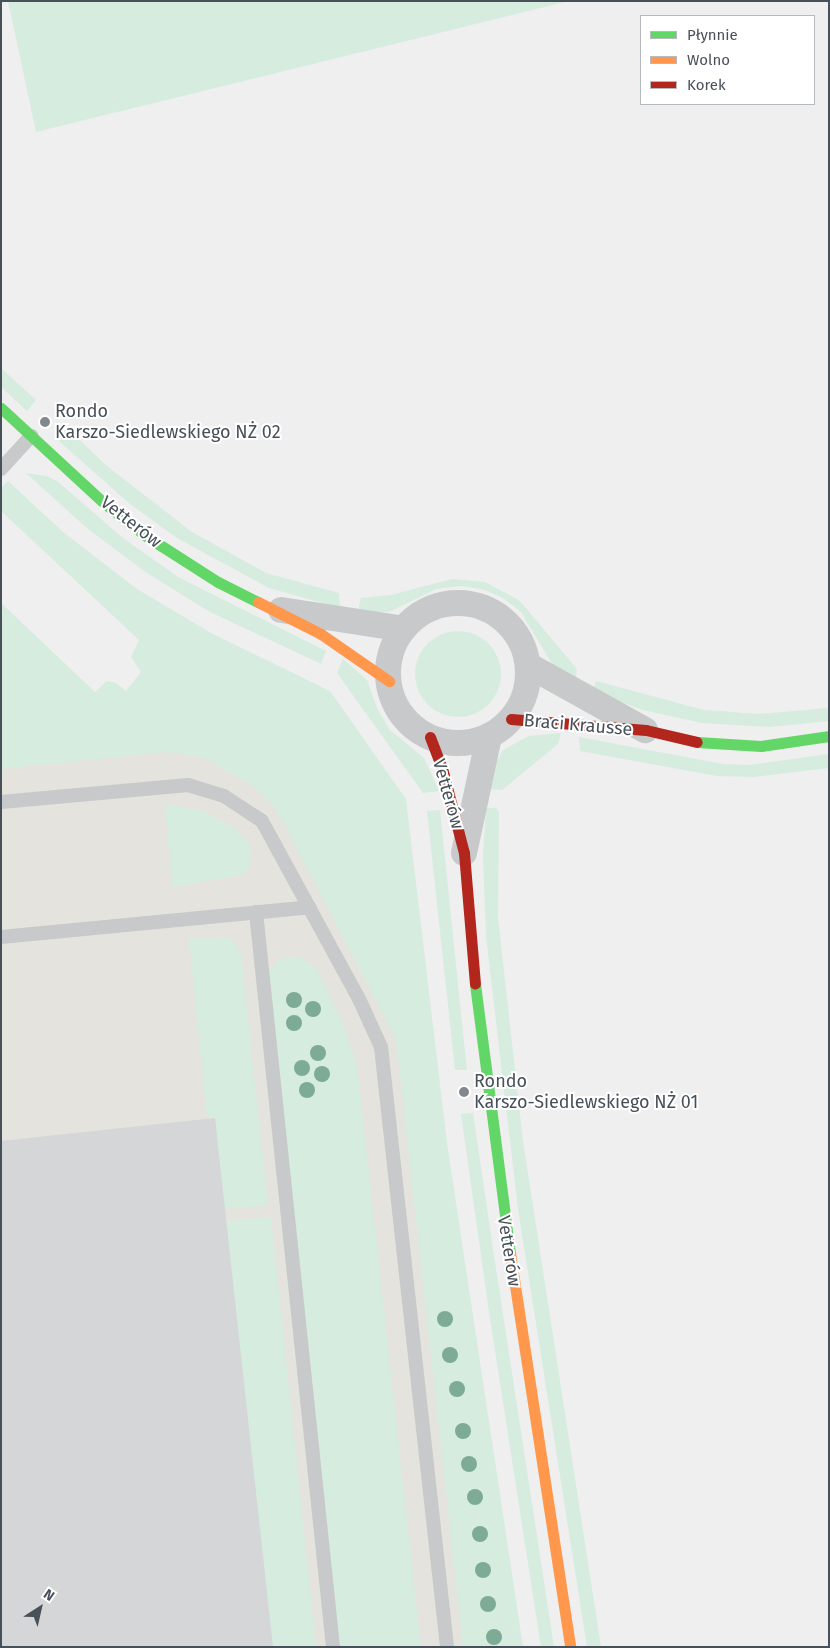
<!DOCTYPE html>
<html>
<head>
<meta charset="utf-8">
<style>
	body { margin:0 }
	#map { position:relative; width:830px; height:1648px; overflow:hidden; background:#efefef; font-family:"Fira Sans",sans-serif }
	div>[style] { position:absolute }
	.commercial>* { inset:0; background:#e4e3dd }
	.green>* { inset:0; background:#d5ecdf; transform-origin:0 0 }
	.round { border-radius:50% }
	.building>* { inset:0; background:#d5d6d8 }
	.lane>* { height:14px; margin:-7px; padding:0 7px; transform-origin:7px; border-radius:7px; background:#c7c9ca }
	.street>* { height:26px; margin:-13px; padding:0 13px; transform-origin:13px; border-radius:13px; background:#c7c9ca }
	.street>.ring { margin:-13px; padding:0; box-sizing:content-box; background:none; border:26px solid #c7c9ca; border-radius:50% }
	.fast>* { height:11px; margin:-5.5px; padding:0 5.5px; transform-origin:5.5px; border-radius:5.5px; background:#63d668 }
	.slow>* { height:11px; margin:-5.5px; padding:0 5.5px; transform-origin:5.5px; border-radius:5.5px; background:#ff974d }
	.jam>* { height:11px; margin:-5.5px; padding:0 5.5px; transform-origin:5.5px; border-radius:5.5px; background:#b3261e }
	.trees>* { width:16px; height:16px; margin:-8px; border-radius:50%; background:#7dab96 }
	.dots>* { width:14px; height:14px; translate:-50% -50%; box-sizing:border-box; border:2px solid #fff; border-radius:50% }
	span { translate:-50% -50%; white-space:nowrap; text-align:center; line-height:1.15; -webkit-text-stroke:4px #fff; paint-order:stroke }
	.poi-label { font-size:18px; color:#485059 }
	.left { translate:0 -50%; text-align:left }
	.street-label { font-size:18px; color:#485059 }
	.frame { position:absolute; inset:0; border:2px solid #485059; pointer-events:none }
	.legend { position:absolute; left:640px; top:15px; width:175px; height:90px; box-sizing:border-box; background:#fff; border:1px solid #b6b9bd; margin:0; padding:6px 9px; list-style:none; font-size:15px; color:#485059 }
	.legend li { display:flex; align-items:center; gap:10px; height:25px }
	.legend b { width:25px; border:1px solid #b6b9bd }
	.north { position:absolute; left:15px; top:1583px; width:50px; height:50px; -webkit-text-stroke:4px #fff; paint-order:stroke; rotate:35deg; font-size:14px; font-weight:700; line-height:20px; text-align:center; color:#485059 }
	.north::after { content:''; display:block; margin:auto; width:18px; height:22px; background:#485059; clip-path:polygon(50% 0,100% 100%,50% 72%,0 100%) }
</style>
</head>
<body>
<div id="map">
	<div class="commercial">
		<i style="clip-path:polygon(252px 725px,412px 1031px,509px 1647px,1px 1647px,1px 752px)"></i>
	</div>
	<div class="green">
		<i style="clip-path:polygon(8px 1px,569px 1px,36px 132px)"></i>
		<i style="clip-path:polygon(1px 368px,36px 400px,27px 411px,1px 387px)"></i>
		<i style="clip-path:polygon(69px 430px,107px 466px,192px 532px,266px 573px,339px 593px,340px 608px,269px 588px,177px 538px,130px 504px,59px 441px)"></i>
		<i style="clip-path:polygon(26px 473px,46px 476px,57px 481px,123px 538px,178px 577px,326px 651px,321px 664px,210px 612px,147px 573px,88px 529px)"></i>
		<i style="clip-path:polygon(8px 481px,63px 532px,137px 589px,211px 633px,330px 691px,406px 799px,447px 1143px,523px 1647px,463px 1647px,396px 1039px,283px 822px,272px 804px,252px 785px,203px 757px,165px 752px,1px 769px,1px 603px,95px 692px,107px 681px,116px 683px,126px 691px,141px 672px,131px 657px,139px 640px,1px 511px,1px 488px)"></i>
		<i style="clip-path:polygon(452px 579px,485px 582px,520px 601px,577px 669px,575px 684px,555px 669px,521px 612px,503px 598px,482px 589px,460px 586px,436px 589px,389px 612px,358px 612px,361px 598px,391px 595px)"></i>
		<i class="round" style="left:415px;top:631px;width:86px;height:86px"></i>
		<i style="clip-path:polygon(343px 659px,367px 680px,377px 708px,390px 730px,424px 758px,439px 791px,423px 793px,337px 673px)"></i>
		<i style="clip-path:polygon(596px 681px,704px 710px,759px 714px,829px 708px,829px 721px,770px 727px,702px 723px,643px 710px,607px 697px,593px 691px)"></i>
		<i style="clip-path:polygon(561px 733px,558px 744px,502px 790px,488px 789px,491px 772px,503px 750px,529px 736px)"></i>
		<i style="clip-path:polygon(579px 737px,723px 764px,749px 765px,829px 754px,829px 768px,753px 777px,717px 776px,580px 751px)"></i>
		<i style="clip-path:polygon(165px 804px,200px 810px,235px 828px,251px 847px,249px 867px,244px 875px,172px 887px)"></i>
		<i style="clip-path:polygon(486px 808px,496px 808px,499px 812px,498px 918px,523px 1141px,601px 1647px,587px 1647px,518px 1209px,486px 936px,483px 857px)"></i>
		<i style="clip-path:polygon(440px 810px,463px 1033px,467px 1070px,455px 1070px,427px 811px)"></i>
		<i style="clip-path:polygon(226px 937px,235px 943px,241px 953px,268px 1205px,224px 1209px,215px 1118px,207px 1118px,189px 938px)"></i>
		<i style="clip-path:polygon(290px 957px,300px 958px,316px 968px,341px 1018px,357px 1065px,421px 1647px,340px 1647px,269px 972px,280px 959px)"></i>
		<i style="clip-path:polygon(473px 1113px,495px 1262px,554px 1647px,541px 1647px,489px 1312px,461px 1114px)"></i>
		<i style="left:271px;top:1217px;width:432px;height:46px;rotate:84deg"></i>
	</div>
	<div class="building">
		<i style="clip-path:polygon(215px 1118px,273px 1647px,1px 1647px,1px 1141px)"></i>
	</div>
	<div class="lane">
		<i style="left:1px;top:469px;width:45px;rotate:-47.7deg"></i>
		<i style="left:1px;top:802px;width:188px;rotate:-5.2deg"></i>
		<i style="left:188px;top:785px;width:38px;rotate:17deg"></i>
		<i style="left:224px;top:796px;width:45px;rotate:33.3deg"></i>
		<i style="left:262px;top:821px;width:205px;rotate:61.4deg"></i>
		<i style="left:360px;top:1001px;width:51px;rotate:65.5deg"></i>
		<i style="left:381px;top:1047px;width:604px;rotate:83.72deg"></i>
		<i style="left:256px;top:912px;width:739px;rotate:84.02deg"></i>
		<i style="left:1px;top:937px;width:310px;rotate:-5.5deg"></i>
	</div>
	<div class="street">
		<i class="ring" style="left:388px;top:603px;width:114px;height:114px"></i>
		<i style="left:281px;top:610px;width:124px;rotate:8.8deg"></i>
		<i style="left:528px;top:665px;width:134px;rotate:29.1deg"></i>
		<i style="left:464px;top:853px;width:120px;rotate:-77.9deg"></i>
	</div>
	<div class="fast">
		<i style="left:1px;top:408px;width:140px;rotate:42.7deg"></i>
		<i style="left:104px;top:503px;width:53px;rotate:38.2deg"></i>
		<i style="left:146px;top:536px;width:85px;rotate:32.6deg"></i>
		<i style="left:218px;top:582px;width:45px;rotate:26.6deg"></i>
		<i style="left:697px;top:742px;width:64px;rotate:3.6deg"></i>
		<i style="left:761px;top:746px;width:69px;rotate:-8.4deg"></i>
		<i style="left:475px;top:984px;width:271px;rotate:82.6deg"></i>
	</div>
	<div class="slow">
		<i style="left:258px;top:602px;width:71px;rotate:26.9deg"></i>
		<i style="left:321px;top:634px;width:83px;rotate:34.7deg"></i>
		<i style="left:510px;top:1253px;width:399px;rotate:81.3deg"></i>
	</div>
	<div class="jam">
		<i style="left:511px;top:719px;width:135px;rotate:4.7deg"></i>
		<i style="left:646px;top:730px;width:52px;rotate:13.2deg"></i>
		<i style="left:430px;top:737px;width:33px;rotate:69deg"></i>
		<i style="left:442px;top:768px;width:88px;rotate:75.5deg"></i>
		<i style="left:464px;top:853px;width:131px;rotate:85.2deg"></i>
	</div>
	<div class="trees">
		<i style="left:294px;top:1000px"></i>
		<i style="left:313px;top:1009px"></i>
		<i style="left:294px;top:1023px"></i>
		<i style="left:318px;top:1053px"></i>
		<i style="left:302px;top:1068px"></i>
		<i style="left:322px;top:1074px"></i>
		<i style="left:307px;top:1090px"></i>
		<i style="left:445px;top:1319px"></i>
		<i style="left:450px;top:1355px"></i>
		<i style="left:457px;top:1389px"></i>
		<i style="left:463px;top:1431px"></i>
		<i style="left:469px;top:1464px"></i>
		<i style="left:475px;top:1497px"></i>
		<i style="left:480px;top:1534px"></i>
		<i style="left:483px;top:1570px"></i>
		<i style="left:488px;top:1604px"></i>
		<i style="left:494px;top:1637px"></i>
	</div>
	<div class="dots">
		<i style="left:45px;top:422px;background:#82888e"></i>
		<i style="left:464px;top:1092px;background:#82888e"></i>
	</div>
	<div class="poi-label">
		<span class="left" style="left:55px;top:422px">Rondo<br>Karszo-Siedlewskiego NŻ 02</span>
		<span class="left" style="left:474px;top:1092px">Rondo<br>Karszo-Siedlewskiego NŻ 01</span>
	</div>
	<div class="street-label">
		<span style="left:131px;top:522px;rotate:38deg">Vetterów</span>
		<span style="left:578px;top:725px;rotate:5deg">Braci Krausse</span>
		<span style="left:448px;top:794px;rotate:74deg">Vetterów</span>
		<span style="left:509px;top:1251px;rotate:81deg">Vetterów</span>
	</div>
	<div class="frame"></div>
	<ul class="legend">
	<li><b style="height:6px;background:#63d668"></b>Płynnie</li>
	<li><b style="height:6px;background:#ff974d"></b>Wolno</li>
	<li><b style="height:6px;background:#b3261e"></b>Korek</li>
	</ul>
	<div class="north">N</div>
</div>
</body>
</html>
